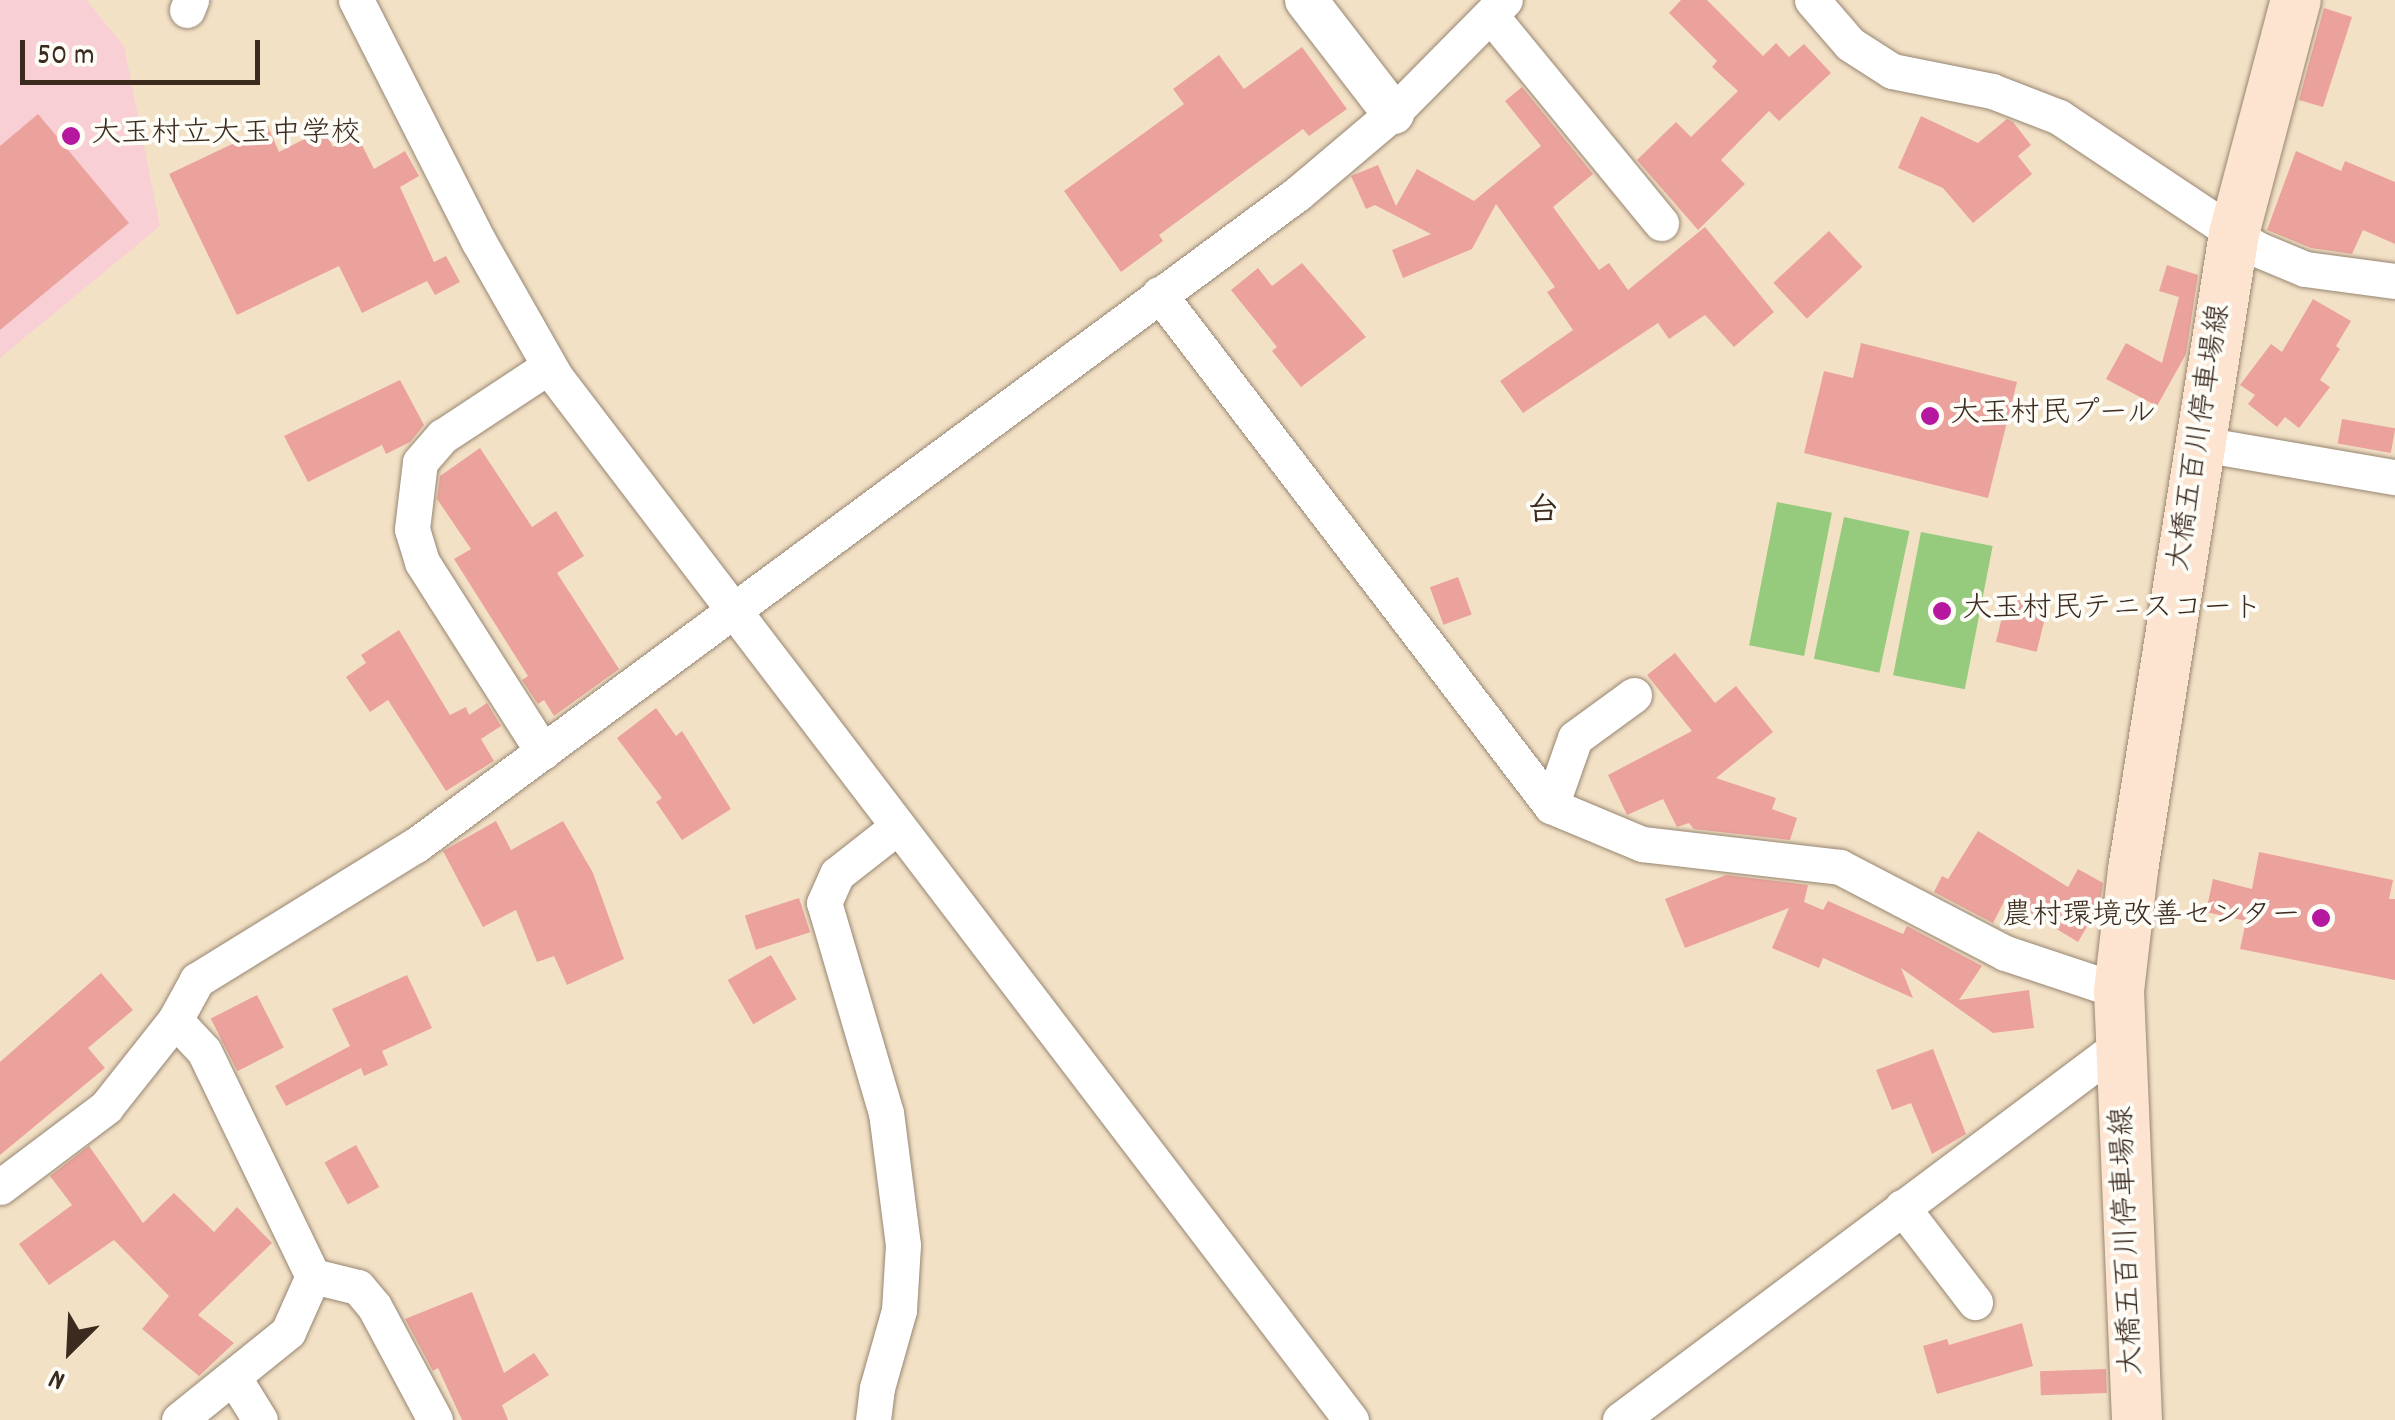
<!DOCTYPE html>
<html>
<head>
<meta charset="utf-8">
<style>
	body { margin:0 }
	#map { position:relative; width:2395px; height:1420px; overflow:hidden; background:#f3e1c6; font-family:Dekko,"Klee One",sans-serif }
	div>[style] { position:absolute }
	.built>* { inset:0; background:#f7cfd4 }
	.green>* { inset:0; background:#96cb7d; transform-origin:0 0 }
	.building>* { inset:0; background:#eba29c; transform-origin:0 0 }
	.roads { filter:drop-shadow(0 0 2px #978672) drop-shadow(0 0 2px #978672) }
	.minor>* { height:35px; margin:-17.5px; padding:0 17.5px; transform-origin:17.5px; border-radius:17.5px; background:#fff }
	.tertiary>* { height:42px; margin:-21px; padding:0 21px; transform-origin:21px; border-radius:21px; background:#fff }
	.secondary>* { height:50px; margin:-25px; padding:0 25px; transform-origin:25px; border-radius:25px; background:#fde4d0 }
	.dots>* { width:28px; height:28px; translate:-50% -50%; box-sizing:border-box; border:5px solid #fdfcf7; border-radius:50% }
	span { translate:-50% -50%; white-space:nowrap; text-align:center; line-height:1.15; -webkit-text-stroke:8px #fdfcf7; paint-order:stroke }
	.poi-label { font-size:30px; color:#3b2a1e }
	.left { translate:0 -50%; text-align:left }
	.right { translate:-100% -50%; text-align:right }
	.street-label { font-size:30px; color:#3b2a1e }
	.neighbourhood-label { font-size:32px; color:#3b2a1e; font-weight:700 }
	.north { position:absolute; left:20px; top:1300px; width:100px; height:100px; -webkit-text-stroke:8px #fdfcf7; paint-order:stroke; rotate:204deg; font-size:28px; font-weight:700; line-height:40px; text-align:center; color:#3b2a1e }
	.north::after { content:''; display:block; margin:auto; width:35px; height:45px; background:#3b2a1e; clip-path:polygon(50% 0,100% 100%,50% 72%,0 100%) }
	.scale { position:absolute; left:20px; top:40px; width:240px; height:45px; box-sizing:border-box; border:5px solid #3b2a1e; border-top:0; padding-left:12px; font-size:30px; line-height:35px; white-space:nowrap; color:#3b2a1e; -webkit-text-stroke:8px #fdfcf7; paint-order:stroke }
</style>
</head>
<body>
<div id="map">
	<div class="built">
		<i style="clip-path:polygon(0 0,86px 0,124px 46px,160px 226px,0 358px)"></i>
	</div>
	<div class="green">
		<i style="left:1777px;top:502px;width:56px;height:146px;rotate:11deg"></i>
		<i style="left:1844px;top:517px;width:67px;height:145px;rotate:12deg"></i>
		<i style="left:1921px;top:532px;width:73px;height:146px;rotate:11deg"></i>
	</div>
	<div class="building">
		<i style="clip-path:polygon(1681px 0,1707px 0,1763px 56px,1776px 43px,1789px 57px,1804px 44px,1831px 73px,1779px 121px,1769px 111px,1721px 160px,1745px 184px,1698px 230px,1637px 160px,1676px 122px,1691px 137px,1738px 91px,1712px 67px,1717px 61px,1669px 13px)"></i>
		<i style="clip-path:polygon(2324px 8px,2352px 17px,2323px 107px,2299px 100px)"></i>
		<i style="clip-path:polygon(1302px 47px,1347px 109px,1309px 136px,1303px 129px,1159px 235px,1163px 241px,1121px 272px,1064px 191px,1184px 104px,1173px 89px,1219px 55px,1244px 89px)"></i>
		<i style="clip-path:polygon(1522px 87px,1593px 174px,1553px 207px,1599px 270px,1609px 263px,1628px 290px,1705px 227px,1774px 312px,1734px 347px,1705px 315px,1669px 339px,1658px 323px,1523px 413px,1500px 381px,1573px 330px,1547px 292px,1555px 287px,1496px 204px,1472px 249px,1403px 278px,1392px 250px,1431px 234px,1375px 205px,1366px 209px,1351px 176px,1378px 165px,1396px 206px,1417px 169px,1474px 201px,1541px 146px,1505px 101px)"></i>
		<i style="clip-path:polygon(38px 114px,129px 223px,0 330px,0 146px)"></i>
		<i style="clip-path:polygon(1921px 116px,1978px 143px,2007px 119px,2013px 122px,2031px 145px,2018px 156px,2032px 174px,1973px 223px,1943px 188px,1898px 168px)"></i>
		<i style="clip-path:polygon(268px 127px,279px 152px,324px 129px,333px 147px,357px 135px,374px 169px,405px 151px,419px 176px,400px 187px,434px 262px,446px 256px,460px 282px,435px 295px,427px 281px,362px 313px,339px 266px,237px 315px,169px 174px)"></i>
		<i style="clip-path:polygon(2296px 151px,2341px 171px,2345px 161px,2395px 182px,2395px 244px,2363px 230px,2352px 254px,2311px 248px,2267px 230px)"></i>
		<i style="left:1829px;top:231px;width:49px;height:76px;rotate:47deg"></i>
		<i style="clip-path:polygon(1302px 263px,1366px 337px,1301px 387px,1272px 351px,1277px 347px,1231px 290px,1258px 268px,1272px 286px)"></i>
		<i style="clip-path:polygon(2167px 265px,2198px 275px,2186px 354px,2157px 406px,2106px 379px,2126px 343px,2162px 363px,2179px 297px,2159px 291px)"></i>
		<i style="clip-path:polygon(2313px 299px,2351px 321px,2336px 346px,2340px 349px,2320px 380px,2330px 387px,2299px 428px,2285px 417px,2277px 427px,2248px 404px,2255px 395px,2240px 385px,2271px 344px,2282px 352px)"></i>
		<i style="clip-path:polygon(1861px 343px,2017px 382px,1988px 498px,1804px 453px,1824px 371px,1853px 378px)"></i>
		<i style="clip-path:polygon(400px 380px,424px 425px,410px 442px,386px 454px,382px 445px,308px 482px,284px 436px)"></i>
		<i style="left:2342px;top:419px;width:54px;height:25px;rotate:10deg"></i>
		<i style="clip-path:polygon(480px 448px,532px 527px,556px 511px,584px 556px,557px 573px,619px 669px,554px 716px,544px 700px,538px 704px,522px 680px,528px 676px,454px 559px,471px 549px,437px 499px,440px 476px)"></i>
		<i style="left:1458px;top:577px;width:40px;height:30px;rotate:70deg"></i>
		<i style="left:2007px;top:597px;width:42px;height:46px;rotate:14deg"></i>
		<i style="clip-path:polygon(399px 630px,450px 715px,466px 707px,469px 715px,487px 703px,501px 726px,481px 739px,494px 761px,446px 791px,388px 700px,370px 712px,346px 677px,366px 663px,361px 655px)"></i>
		<i style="clip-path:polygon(1675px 653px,1715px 703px,1736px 686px,1773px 732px,1716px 778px,1776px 798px,1772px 809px,1797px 818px,1790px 840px,1694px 829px,1689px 823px,1677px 827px,1663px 799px,1627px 815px,1608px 775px,1692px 731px,1647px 675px)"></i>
		<i style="clip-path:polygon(656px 708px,676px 736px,682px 731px,731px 809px,682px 840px,656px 802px,662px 798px,617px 738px)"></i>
		<i style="clip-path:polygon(496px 821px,511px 850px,563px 821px,593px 873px,624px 959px,567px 985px,554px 956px,537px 962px,516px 910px,483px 927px,443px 851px)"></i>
		<i style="clip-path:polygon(1978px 831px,2068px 887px,2078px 869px,2103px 883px,2100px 904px,2078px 942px,2014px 903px,2005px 900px,1993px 923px,1934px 892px,1942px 876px,1948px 879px)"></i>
		<i style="clip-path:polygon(2259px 852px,2393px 880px,2389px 899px,2395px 899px,2395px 980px,2240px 949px,2246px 921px,2206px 912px,2213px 879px,2252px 889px)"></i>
		<i style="clip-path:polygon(1726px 875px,1808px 885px,1804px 902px,1823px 910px,1828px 901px,1903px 934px,1907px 926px,1982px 966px,1959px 1000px,2029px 990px,2034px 1028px,1993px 1033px,1901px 968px,1913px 998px,1823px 958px,1819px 968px,1772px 948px,1789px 908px,1685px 948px,1665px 899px)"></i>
		<i style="left:799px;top:898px;width:36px;height:57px;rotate:72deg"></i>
		<i style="left:771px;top:955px;width:51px;height:50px;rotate:60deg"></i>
		<i style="clip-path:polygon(101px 973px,133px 1010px,88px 1048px,105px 1068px,0 1155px,0 1062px)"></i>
		<i style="clip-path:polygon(407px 975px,432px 1028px,382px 1051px,388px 1065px,364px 1076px,361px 1068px,286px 1106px,275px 1086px,350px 1046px,332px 1009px)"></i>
		<i style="left:257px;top:995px;width:59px;height:52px;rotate:63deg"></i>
		<i style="clip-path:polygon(1933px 1049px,1966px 1134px,1932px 1154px,1911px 1103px,1892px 1110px,1876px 1070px)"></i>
		<i style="left:356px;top:1145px;width:48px;height:36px;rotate:61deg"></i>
		<i style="clip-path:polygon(89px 1146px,143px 1223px,174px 1193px,214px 1232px,237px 1207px,272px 1243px,198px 1315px,234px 1343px,199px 1376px,142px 1329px,169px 1296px,114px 1240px,49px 1285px,19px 1244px,72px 1205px,50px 1176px)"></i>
		<i style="clip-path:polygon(472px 1292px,504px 1373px,534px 1353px,549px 1375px,502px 1405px,508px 1420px,462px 1420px,438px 1368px,433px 1371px,405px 1319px)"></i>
		<i style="clip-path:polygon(2022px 1323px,2033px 1366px,1937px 1394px,1923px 1346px,1947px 1339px,1949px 1345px)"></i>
		<i style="left:2106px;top:1369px;width:24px;height:66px;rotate:88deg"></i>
	</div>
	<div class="roads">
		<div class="minor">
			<i style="left:356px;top:0;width:271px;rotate:63.1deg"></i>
			<i style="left:479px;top:242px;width:154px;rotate:60.4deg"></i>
			<i style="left:555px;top:376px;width:1313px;rotate:52.68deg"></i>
			<i style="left:1812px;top:0;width:58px;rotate:49.2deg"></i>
			<i style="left:1850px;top:44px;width:50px;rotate:32.7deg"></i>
			<i style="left:1892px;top:71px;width:102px;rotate:11.3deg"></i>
			<i style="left:1992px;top:91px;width:72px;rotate:21.2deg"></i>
			<i style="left:2059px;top:117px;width:238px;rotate:33.7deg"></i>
			<i style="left:2257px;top:249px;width:52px;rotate:22.6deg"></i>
			<i style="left:2305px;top:269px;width:91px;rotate:7.6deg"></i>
			<i style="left:187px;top:10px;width:11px;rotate:-68deg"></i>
			<i style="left:1491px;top:16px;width:268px;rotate:50.6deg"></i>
			<i style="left:1159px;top:294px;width:645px;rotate:52.56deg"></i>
			<i style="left:1551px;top:806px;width:99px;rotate:22.7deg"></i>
			<i style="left:1642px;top:844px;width:199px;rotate:6.6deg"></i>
			<i style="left:1840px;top:867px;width:186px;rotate:27.5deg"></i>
			<i style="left:2005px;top:953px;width:120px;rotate:18.4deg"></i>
			<i style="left:2201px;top:444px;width:197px;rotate:9.7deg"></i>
			<i style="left:543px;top:752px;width:225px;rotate:-122.5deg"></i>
			<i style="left:422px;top:562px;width:34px;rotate:-107deg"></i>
			<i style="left:412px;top:529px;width:67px;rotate:-83.2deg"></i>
			<i style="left:420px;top:462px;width:35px;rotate:-49deg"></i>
			<i style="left:443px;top:436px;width:127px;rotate:-33.4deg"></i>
			<i style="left:1551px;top:806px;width:72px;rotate:-70.6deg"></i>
			<i style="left:1575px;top:738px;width:73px;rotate:-36.1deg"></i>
			<i style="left:175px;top:1020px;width:42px;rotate:46.9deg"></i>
			<i style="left:204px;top:1051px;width:250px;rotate:64.2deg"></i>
			<i style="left:313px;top:1276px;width:61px;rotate:114.1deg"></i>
			<i style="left:288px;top:1332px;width:140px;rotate:141.1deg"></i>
			<i style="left:0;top:1187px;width:133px;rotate:-37deg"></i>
			<i style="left:106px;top:1107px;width:111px;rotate:-51.6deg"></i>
			<i style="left:175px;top:1020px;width:46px;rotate:-61.2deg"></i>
			<i style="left:197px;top:980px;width:257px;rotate:-31.7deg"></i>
			<i style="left:416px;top:845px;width:1095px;rotate:-36.46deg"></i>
			<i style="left:1297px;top:194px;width:126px;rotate:-40.2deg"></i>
			<i style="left:1393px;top:113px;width:159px;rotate:-45.3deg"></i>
			<i style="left:1902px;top:1207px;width:120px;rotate:52.5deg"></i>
			<i style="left:313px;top:1276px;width:46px;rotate:13.7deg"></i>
			<i style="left:358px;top:1287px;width:25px;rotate:50deg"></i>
			<i style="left:374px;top:1306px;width:129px;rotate:61.8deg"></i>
			<i style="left:234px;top:1378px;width:49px;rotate:58.2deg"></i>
			<i style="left:873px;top:1420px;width:32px;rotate:-83deg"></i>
			<i style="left:877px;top:1388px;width:81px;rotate:-74.2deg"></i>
			<i style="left:899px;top:1310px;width:65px;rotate:-86.5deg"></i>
			<i style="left:903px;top:1245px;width:133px;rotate:-97.3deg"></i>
			<i style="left:886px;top:1113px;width:219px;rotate:-106.4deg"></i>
			<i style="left:824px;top:903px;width:32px;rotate:-66deg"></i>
			<i style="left:837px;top:874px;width:76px;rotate:-38.1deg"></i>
			<i style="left:1620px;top:1420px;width:630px;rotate:-36.87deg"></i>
		</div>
		<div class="tertiary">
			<i style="left:1306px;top:0;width:143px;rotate:52.4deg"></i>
		</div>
		<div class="secondary">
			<i style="left:2137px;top:1420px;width:429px;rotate:-92.4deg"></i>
			<i style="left:2119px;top:991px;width:122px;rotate:-83.4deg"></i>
			<i style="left:2133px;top:870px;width:644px;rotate:-80.98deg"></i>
			<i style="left:2234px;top:234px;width:242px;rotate:-75.2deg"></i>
		</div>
	</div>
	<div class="dots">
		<i style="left:71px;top:136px;background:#b5179e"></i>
		<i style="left:1930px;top:416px;background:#b5179e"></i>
		<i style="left:1942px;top:611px;background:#b5179e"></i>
		<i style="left:2321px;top:918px;background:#b5179e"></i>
	</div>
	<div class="poi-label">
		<span class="left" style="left:91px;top:136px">大玉村立大玉中学校</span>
		<span class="left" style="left:1950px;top:416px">大玉村民プール</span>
		<span class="left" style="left:1962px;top:611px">大玉村民テニスコート</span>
		<span class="right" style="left:2301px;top:918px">農村環境改善センター</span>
	</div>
	<div class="street-label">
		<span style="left:2202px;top:438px;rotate:-81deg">大橋五百川停車場線</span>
		<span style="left:2130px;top:1241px;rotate:-92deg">大橋五百川停車場線</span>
	</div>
	<div class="neighbourhood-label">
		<span style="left:1543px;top:513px">台</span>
	</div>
	<div class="north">N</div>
	<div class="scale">50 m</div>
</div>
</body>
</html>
